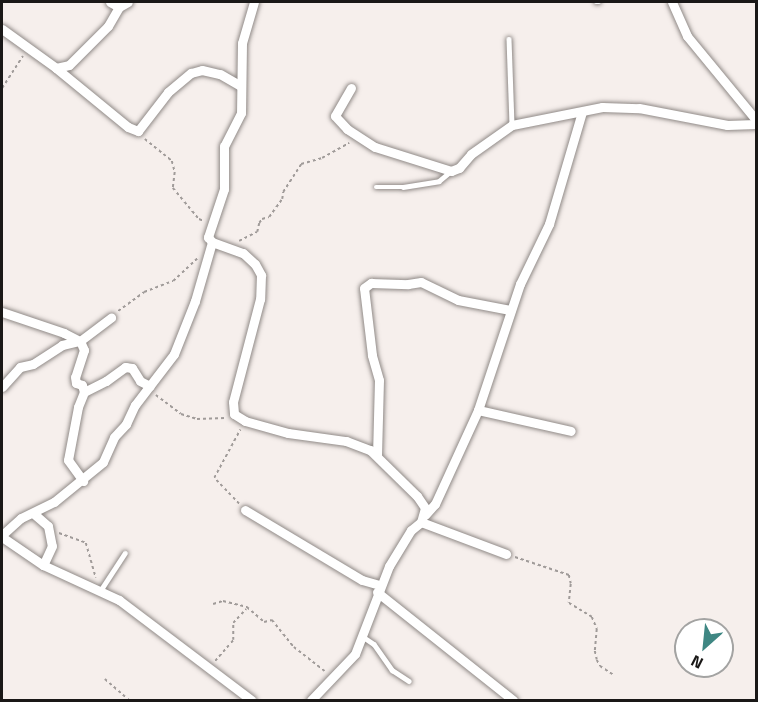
<!DOCTYPE html>
<html>
<head>
<meta charset="utf-8">
<style>
	body { margin:0 }
	#map { position:relative; width:758px; height:702px; overflow:hidden; background:#f6efec; font-family:"Titillium Web",sans-serif }
	div>[style] { position:absolute }
	.path>* { height:1.5px; margin-top:-0.75px; transform-origin:0; background:repeating-linear-gradient(90deg,#a09b99 0 3px,transparent 0 6px) }
	.roads { filter:drop-shadow(0 0 2px #908a87) drop-shadow(0 0 2px #908a87) }
	.lane>* { height:4.5px; margin:-2.25px; padding:0 2.25px; transform-origin:2.25px; border-radius:2.25px; background:#fff }
	.street>* { height:9px; margin:-4.5px; padding:0 4.5px; transform-origin:4.5px; border-radius:4.5px; background:#fff }
	span { translate:-50% -50%; white-space:nowrap; text-align:center; line-height:1.15; -webkit-text-stroke:6px #fff; paint-order:stroke }
	.frame { position:absolute; inset:0; border:3px solid #1a1817; pointer-events:none }
	.north { position:absolute; left:674px; top:618px; width:60px; height:60px; box-sizing:border-box; background:#fff; border:2px solid #a3a3a2; border-radius:50%; rotate:207deg; font-size:16px; font-weight:700; line-height:24px; text-align:center; color:#1a1817 }
	.north::after { content:''; display:block; margin:auto; width:21px; height:27px; background:#3f8783; clip-path:polygon(50% 0,100% 100%,50% 72%,0 100%) }
</style>
</head>
<body>
<div id="map">
	<div class="path">
		<i style="left:2px;top:88px;width:38px;rotate:-57deg"></i>
		<i style="left:145px;top:139px;width:35px;rotate:39deg"></i>
		<i style="left:172px;top:161px;width:11px;rotate:75deg"></i>
		<i style="left:175px;top:172px;width:16px;rotate:97deg"></i>
		<i style="left:173px;top:188px;width:40px;rotate:50deg"></i>
		<i style="left:199px;top:219px;width:5px;rotate:22deg"></i>
		<i style="left:239px;top:241px;width:20px;rotate:-27deg"></i>
		<i style="left:257px;top:232px;width:9px;rotate:-77deg"></i>
		<i style="left:259px;top:223px;width:5px;rotate:-53deg"></i>
		<i style="left:262px;top:219px;width:7px;rotate:-16deg"></i>
		<i style="left:269px;top:217px;width:22px;rotate:-54deg"></i>
		<i style="left:282px;top:199px;width:7px;rotate:-82deg"></i>
		<i style="left:283px;top:192px;width:33px;rotate:-57deg"></i>
		<i style="left:301px;top:164px;width:22px;rotate:-16deg"></i>
		<i style="left:322px;top:158px;width:31px;rotate:-29deg"></i>
		<i style="left:118px;top:311px;width:32px;rotate:-36deg"></i>
		<i style="left:144px;top:292px;width:31px;rotate:-21deg"></i>
		<i style="left:173px;top:281px;width:34px;rotate:-43deg"></i>
		<i style="left:156px;top:395px;width:31px;rotate:37deg"></i>
		<i style="left:181px;top:414px;width:17px;rotate:17deg"></i>
		<i style="left:197px;top:419px;width:28px;rotate:-2deg"></i>
		<i style="left:239px;top:504px;width:36px;rotate:-134deg"></i>
		<i style="left:214px;top:478px;width:55px;rotate:-61.6deg"></i>
		<i style="left:59px;top:533px;width:29px;rotate:20deg"></i>
		<i style="left:86px;top:543px;width:36px;rotate:74deg"></i>
		<i style="left:515px;top:557px;width:57px;rotate:18.4deg"></i>
		<i style="left:569px;top:575px;width:9px;rotate:77deg"></i>
		<i style="left:571px;top:584px;width:19px;rotate:96deg"></i>
		<i style="left:569px;top:603px;width:27px;rotate:31deg"></i>
		<i style="left:592px;top:617px;width:13px;rotate:67deg"></i>
		<i style="left:597px;top:629px;width:22px;rotate:95deg"></i>
		<i style="left:595px;top:651px;width:9px;rotate:77deg"></i>
		<i style="left:597px;top:660px;width:7px;rotate:63deg"></i>
		<i style="left:600px;top:666px;width:17px;rotate:33deg"></i>
		<i style="left:213px;top:604px;width:10px;rotate:-17deg"></i>
		<i style="left:223px;top:601px;width:25px;rotate:14deg"></i>
		<i style="left:247px;top:607px;width:23px;rotate:41deg"></i>
		<i style="left:264px;top:622px;width:8px;rotate:-14deg"></i>
		<i style="left:272px;top:620px;width:35px;rotate:51deg"></i>
		<i style="left:294px;top:647px;width:39px;rotate:38deg"></i>
		<i style="left:215px;top:661px;width:28px;rotate:-49deg"></i>
		<i style="left:233px;top:640px;width:17px;rotate:-90deg"></i>
		<i style="left:233px;top:623px;width:19px;rotate:-47deg"></i>
		<i style="left:105px;top:679px;width:32px;rotate:41deg"></i>
	</div>
	<div class="roads">
		<div class="lane">
			<i style="left:596px;top:2px;width:3px"></i>
			<i style="left:509px;top:39px;width:86px;rotate:88deg"></i>
			<i style="left:376px;top:187px;width:27px"></i>
			<i style="left:403px;top:187px;width:36px;rotate:-9deg"></i>
			<i style="left:439px;top:181px;width:16px;rotate:-40deg"></i>
			<i style="left:100px;top:591px;width:45px;rotate:-56.7deg"></i>
			<i style="left:362px;top:636px;width:14px;rotate:34deg"></i>
			<i style="left:374px;top:644px;width:32px;rotate:55deg"></i>
			<i style="left:392px;top:670px;width:20px;rotate:33deg"></i>
		</div>
		<div class="street">
			<i style="left:110px;top:2px;width:10px;rotate:29deg"></i>
			<i style="left:119px;top:7px;width:10px;rotate:-29deg"></i>
			<i style="left:254px;top:2px;width:43px;rotate:106.3deg"></i>
			<i style="left:242px;top:43px;width:70px;rotate:90.8deg"></i>
			<i style="left:241px;top:113px;width:37px;rotate:117deg"></i>
			<i style="left:224px;top:146px;width:43px;rotate:90deg"></i>
			<i style="left:224px;top:189px;width:51px;rotate:108.4deg"></i>
			<i style="left:208px;top:237px;width:6px;rotate:51deg"></i>
			<i style="left:212px;top:242px;width:33px;rotate:20deg"></i>
			<i style="left:243px;top:253px;width:16px;rotate:43deg"></i>
			<i style="left:255px;top:264px;width:13px;rotate:61deg"></i>
			<i style="left:261px;top:275px;width:24px;rotate:92deg"></i>
			<i style="left:260px;top:299px;width:106px;rotate:104.7deg"></i>
			<i style="left:233px;top:402px;width:12px;rotate:85deg"></i>
			<i style="left:234px;top:414px;width:13px;rotate:32deg"></i>
			<i style="left:245px;top:421px;width:45px;rotate:15.6deg"></i>
			<i style="left:288px;top:433px;width:59px;rotate:7.9deg"></i>
			<i style="left:346px;top:441px;width:26px;rotate:21deg"></i>
			<i style="left:370px;top:450px;width:66px;rotate:44.4deg"></i>
			<i style="left:417px;top:496px;width:14px;rotate:56deg"></i>
			<i style="left:425px;top:508px;width:15px;rotate:106deg"></i>
			<i style="left:421px;top:522px;width:13px;rotate:141deg"></i>
			<i style="left:411px;top:530px;width:42px;rotate:121.4deg"></i>
			<i style="left:389px;top:566px;width:94px;rotate:111.1deg"></i>
			<i style="left:355px;top:654px;width:64px;rotate:133.7deg"></i>
			<i style="left:672px;top:2px;width:37px;rotate:66deg"></i>
			<i style="left:687px;top:36px;width:109px;rotate:50.6deg"></i>
			<i style="left:2px;top:29px;width:67px;rotate:35.8deg"></i>
			<i style="left:56px;top:68px;width:93px;rotate:39.3deg"></i>
			<i style="left:128px;top:127px;width:11px;rotate:22deg"></i>
			<i style="left:138px;top:131px;width:49px;rotate:-52.4deg"></i>
			<i style="left:168px;top:92px;width:30px;rotate:-40deg"></i>
			<i style="left:191px;top:73px;width:11px;rotate:-15deg"></i>
			<i style="left:202px;top:70px;width:18px;rotate:13deg"></i>
			<i style="left:220px;top:74px;width:24px;rotate:30deg"></i>
			<i style="left:56px;top:68px;width:13px;rotate:-13deg"></i>
			<i style="left:69px;top:65px;width:55px;rotate:-45deg"></i>
			<i style="left:108px;top:26px;width:22px;rotate:-60deg"></i>
			<i style="left:351px;top:88px;width:32px;rotate:120deg"></i>
			<i style="left:335px;top:116px;width:18px;rotate:47deg"></i>
			<i style="left:347px;top:129px;width:33px;rotate:33deg"></i>
			<i style="left:375px;top:147px;width:80px;rotate:17.5deg"></i>
			<i style="left:451px;top:171px;width:9px;rotate:-21deg"></i>
			<i style="left:459px;top:168px;width:18px;rotate:-49deg"></i>
			<i style="left:471px;top:154px;width:50px;rotate:-35.3deg"></i>
			<i style="left:512px;top:125px;width:92px;rotate:-11.3deg"></i>
			<i style="left:602px;top:107px;width:37px;rotate:2deg"></i>
			<i style="left:639px;top:108px;width:90px;rotate:10.9deg"></i>
			<i style="left:727px;top:125px;width:29px;rotate:-2deg"></i>
			<i style="left:2px;top:312px;width:65px;rotate:18.7deg"></i>
			<i style="left:64px;top:333px;width:18px;rotate:27deg"></i>
			<i style="left:80px;top:341px;width:10px;rotate:66deg"></i>
			<i style="left:84px;top:350px;width:28px;rotate:108deg"></i>
			<i style="left:75px;top:377px;width:6px;rotate:81deg"></i>
			<i style="left:76px;top:383px;width:6px;rotate:18deg"></i>
			<i style="left:82px;top:385px;width:7px;rotate:74deg"></i>
			<i style="left:84px;top:392px;width:16px;rotate:112deg"></i>
			<i style="left:78px;top:407px;width:54px;rotate:100.7deg"></i>
			<i style="left:68px;top:460px;width:26px;rotate:54deg"></i>
			<i style="left:2px;top:387px;width:27px;rotate:-48deg"></i>
			<i style="left:20px;top:367px;width:13px;rotate:-13deg"></i>
			<i style="left:33px;top:364px;width:35px;rotate:-33deg"></i>
			<i style="left:62px;top:345px;width:18px;rotate:-13deg"></i>
			<i style="left:80px;top:341px;width:39px;rotate:-37deg"></i>
			<i style="left:84px;top:392px;width:25px;rotate:-27deg"></i>
			<i style="left:106px;top:381px;width:24px;rotate:-36deg"></i>
			<i style="left:125px;top:367px;width:7px;rotate:8deg"></i>
			<i style="left:132px;top:368px;width:15px;rotate:58deg"></i>
			<i style="left:140px;top:381px;width:11px;rotate:27deg"></i>
			<i style="left:478px;top:410px;width:95px;rotate:12.7deg"></i>
			<i style="left:377px;top:456px;width:76px;rotate:-88.5deg"></i>
			<i style="left:379px;top:380px;width:26px;rotate:-106deg"></i>
			<i style="left:372px;top:355px;width:67px;rotate:-96.8deg"></i>
			<i style="left:364px;top:288px;width:9px;rotate:-36deg"></i>
			<i style="left:371px;top:283px;width:37px;rotate:2deg"></i>
			<i style="left:408px;top:284px;width:13px;rotate:-9deg"></i>
			<i style="left:421px;top:282px;width:41px;rotate:25.9deg"></i>
			<i style="left:458px;top:300px;width:53px;rotate:10.9deg"></i>
			<i style="left:245px;top:510px;width:136px;rotate:30.9deg"></i>
			<i style="left:362px;top:580px;width:19px;rotate:16deg"></i>
			<i style="left:33px;top:513px;width:20px;rotate:41deg"></i>
			<i style="left:48px;top:526px;width:20px;rotate:79deg"></i>
			<i style="left:52px;top:546px;width:21px;rotate:115deg"></i>
			<i style="left:425px;top:515px;width:15px;rotate:-48deg"></i>
			<i style="left:435px;top:504px;width:103px;rotate:-65.4deg"></i>
			<i style="left:478px;top:410px;width:133px;rotate:-71.6deg"></i>
			<i style="left:520px;top:284px;width:67px;rotate:-64.2deg"></i>
			<i style="left:549px;top:224px;width:117px;rotate:-73.6deg"></i>
			<i style="left:421px;top:522px;width:91px;rotate:20.6deg"></i>
			<i style="left:2px;top:535px;width:25px;rotate:-42deg"></i>
			<i style="left:21px;top:518px;width:37px;rotate:-26deg"></i>
			<i style="left:54px;top:502px;width:63px;rotate:-39.2deg"></i>
			<i style="left:103px;top:462px;width:27px;rotate:-66deg"></i>
			<i style="left:114px;top:437px;width:18px;rotate:-47deg"></i>
			<i style="left:126px;top:424px;width:21px;rotate:-65deg"></i>
			<i style="left:135px;top:405px;width:64px;rotate:-52.6deg"></i>
			<i style="left:174px;top:354px;width:57px;rotate:-68.4deg"></i>
			<i style="left:195px;top:301px;width:61px;rotate:-73.9deg"></i>
			<i style="left:2px;top:537px;width:50px;rotate:34.3deg"></i>
			<i style="left:43px;top:565px;width:84px;rotate:24.7deg"></i>
			<i style="left:119px;top:600px;width:166px;rotate:37.1deg"></i>
			<i style="left:377px;top:592px;width:174px;rotate:38.5deg"></i>
		</div>
	</div>
	<div class="frame"></div>
	<div class="north">N</div>
</div>
</body>
</html>
